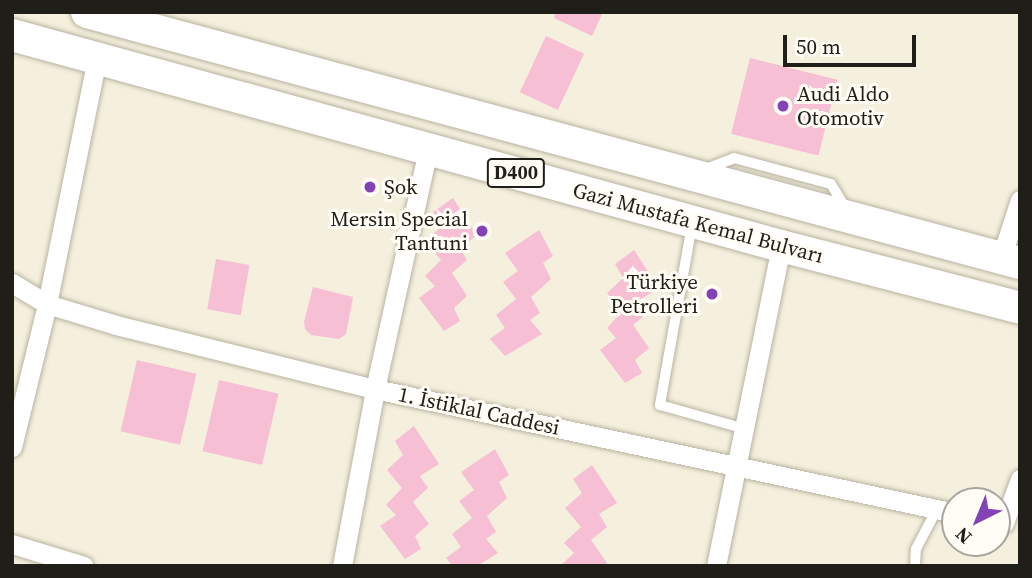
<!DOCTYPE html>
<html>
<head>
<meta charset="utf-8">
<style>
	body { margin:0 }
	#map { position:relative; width:1032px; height:578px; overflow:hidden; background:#f5efdd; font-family:"Source Serif 4",serif }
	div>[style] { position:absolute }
	.building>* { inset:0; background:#f7bfd4; transform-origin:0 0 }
	.roads { filter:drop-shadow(0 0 2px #b8b3a1) drop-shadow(0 0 2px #b8b3a1) }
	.service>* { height:10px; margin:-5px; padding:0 5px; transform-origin:5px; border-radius:5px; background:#fff }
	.minor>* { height:19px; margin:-9.5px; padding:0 9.5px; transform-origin:9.5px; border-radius:9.5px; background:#fff }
	.trunk>* { height:32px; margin:-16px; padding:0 16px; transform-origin:16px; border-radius:16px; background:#fff }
	.dots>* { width:19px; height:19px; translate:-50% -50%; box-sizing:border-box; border:4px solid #fffdf5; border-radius:50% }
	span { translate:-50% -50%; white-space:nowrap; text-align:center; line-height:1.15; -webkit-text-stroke:6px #fffdf5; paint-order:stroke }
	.shield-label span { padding:2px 5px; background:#fffdf5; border:2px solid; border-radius:5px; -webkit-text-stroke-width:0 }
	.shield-label { font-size:19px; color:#201e18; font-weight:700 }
	.poi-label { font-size:21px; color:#201e18 }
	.left { translate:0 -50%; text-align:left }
	.right { translate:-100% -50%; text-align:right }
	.street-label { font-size:21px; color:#201e18 }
	.frame { position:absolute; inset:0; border:14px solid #201e18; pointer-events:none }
	.north { position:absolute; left:941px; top:487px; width:70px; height:70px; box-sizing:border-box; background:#fffdf5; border:2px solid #a6a49d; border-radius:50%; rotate:223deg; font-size:19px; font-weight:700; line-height:28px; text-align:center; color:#201e18 }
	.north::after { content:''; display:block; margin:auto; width:24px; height:32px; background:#8442b7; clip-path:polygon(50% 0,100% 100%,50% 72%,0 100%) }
	.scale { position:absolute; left:783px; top:35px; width:133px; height:32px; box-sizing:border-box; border:4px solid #201e18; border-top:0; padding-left:9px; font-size:21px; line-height:24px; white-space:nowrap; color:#201e18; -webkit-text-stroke:5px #fffdf5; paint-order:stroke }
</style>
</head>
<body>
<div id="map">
	<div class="building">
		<i style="clip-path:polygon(556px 12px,603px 12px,592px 36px,554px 18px)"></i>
		<i style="left:546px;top:36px;width:42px;height:62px;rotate:25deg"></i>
		<i style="left:750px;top:58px;width:90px;height:78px;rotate:14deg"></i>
		<i style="clip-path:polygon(453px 198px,477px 236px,459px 247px,467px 260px,452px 273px,467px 296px,454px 308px,460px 321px,444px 331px,419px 298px,435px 286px,425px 276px,441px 260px,425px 241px,442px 226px,433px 212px)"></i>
		<i style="clip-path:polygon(539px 230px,553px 256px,543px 263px,551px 279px,531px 297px,540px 313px,530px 320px,542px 334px,505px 356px,490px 339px,505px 328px,496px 315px,516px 299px,503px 282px,518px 271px,505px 253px)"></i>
		<i style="clip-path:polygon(634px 250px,659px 288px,641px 299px,649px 312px,633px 325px,649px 348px,635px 360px,642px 373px,625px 383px,600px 350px,616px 338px,607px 328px,622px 312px,607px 293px,623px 278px,615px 264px)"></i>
		<i style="left:216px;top:259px;width:34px;height:51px;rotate:10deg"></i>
		<i style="clip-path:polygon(313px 287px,353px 297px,346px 334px,339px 339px,311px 335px,305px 329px,304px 322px)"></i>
		<i style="left:137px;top:360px;width:61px;height:73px;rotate:13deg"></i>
		<i style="left:219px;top:380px;width:61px;height:73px;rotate:13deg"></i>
		<i style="clip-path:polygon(414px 426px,439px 464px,420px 476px,428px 488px,413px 502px,429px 524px,415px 536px,421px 549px,405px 559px,380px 526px,396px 515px,386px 505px,402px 488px,387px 470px,403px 455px,395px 441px)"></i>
		<i style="clip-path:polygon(495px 449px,509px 475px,499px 482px,507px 498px,487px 516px,496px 532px,486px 539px,498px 553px,477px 566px,453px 566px,446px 558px,461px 547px,452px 534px,472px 518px,459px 501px,474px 490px,461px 472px)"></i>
		<i style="clip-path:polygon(592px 465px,617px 503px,599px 514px,607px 527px,591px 540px,607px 563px,604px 566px,560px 566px,574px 553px,564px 543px,581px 527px,565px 508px,582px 493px,573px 479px)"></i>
	</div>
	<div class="roads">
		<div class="service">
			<i style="left:706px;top:169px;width:30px;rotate:-21deg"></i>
			<i style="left:734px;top:158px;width:100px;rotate:15deg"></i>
			<i style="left:831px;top:184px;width:29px;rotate:59deg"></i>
			<i style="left:692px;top:225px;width:183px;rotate:100.1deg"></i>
			<i style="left:660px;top:405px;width:85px;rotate:15.7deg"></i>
			<i style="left:915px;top:566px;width:17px;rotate:-87deg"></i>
			<i style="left:916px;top:549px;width:45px;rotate:-62.3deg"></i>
		</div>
		<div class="minor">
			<i style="left:1001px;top:258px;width:61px;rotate:-71.9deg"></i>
			<i style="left:12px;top:283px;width:41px;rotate:31deg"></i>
			<i style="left:47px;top:304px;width:72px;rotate:16.9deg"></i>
			<i style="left:116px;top:325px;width:267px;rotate:13.9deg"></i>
			<i style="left:375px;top:389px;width:593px;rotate:12.07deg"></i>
			<i style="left:12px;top:447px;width:147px;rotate:-76.2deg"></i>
			<i style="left:47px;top:304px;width:251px;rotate:-78.5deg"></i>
			<i style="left:1004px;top:523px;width:47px;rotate:-70deg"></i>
			<i style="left:12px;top:544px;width:75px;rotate:17deg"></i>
			<i style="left:342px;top:566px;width:180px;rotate:-79.4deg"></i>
			<i style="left:375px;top:389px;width:246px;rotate:-77.5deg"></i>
			<i style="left:716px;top:566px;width:327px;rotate:-78.5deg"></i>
		</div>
		<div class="trunk">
			<i style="left:87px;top:12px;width:966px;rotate:15.06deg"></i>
			<i style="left:12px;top:35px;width:797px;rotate:15.34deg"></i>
			<i style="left:781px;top:246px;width:247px;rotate:14.5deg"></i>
		</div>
	</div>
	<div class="dots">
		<i style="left:783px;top:106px;background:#8442b7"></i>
		<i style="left:370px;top:187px;background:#8442b7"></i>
		<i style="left:482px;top:231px;background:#8442b7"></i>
		<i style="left:712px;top:294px;background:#8442b7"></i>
	</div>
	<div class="shield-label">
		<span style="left:516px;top:173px">D400</span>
	</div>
	<div class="poi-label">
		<span class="left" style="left:797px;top:106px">Audi Aldo<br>Otomotiv</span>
		<span class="left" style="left:384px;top:187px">Şok</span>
		<span class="right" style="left:468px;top:231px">Mersin Special<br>Tantuni</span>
		<span class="right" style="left:698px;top:294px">Türkiye<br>Petrolleri</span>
	</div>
	<div class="street-label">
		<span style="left:698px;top:223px;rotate:15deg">Gazi Mustafa Kemal Bulvarı</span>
		<span style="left:479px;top:411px;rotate:12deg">1. İstiklal Caddesi</span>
	</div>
	<div class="frame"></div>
	<div class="north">N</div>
	<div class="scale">50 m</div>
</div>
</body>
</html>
